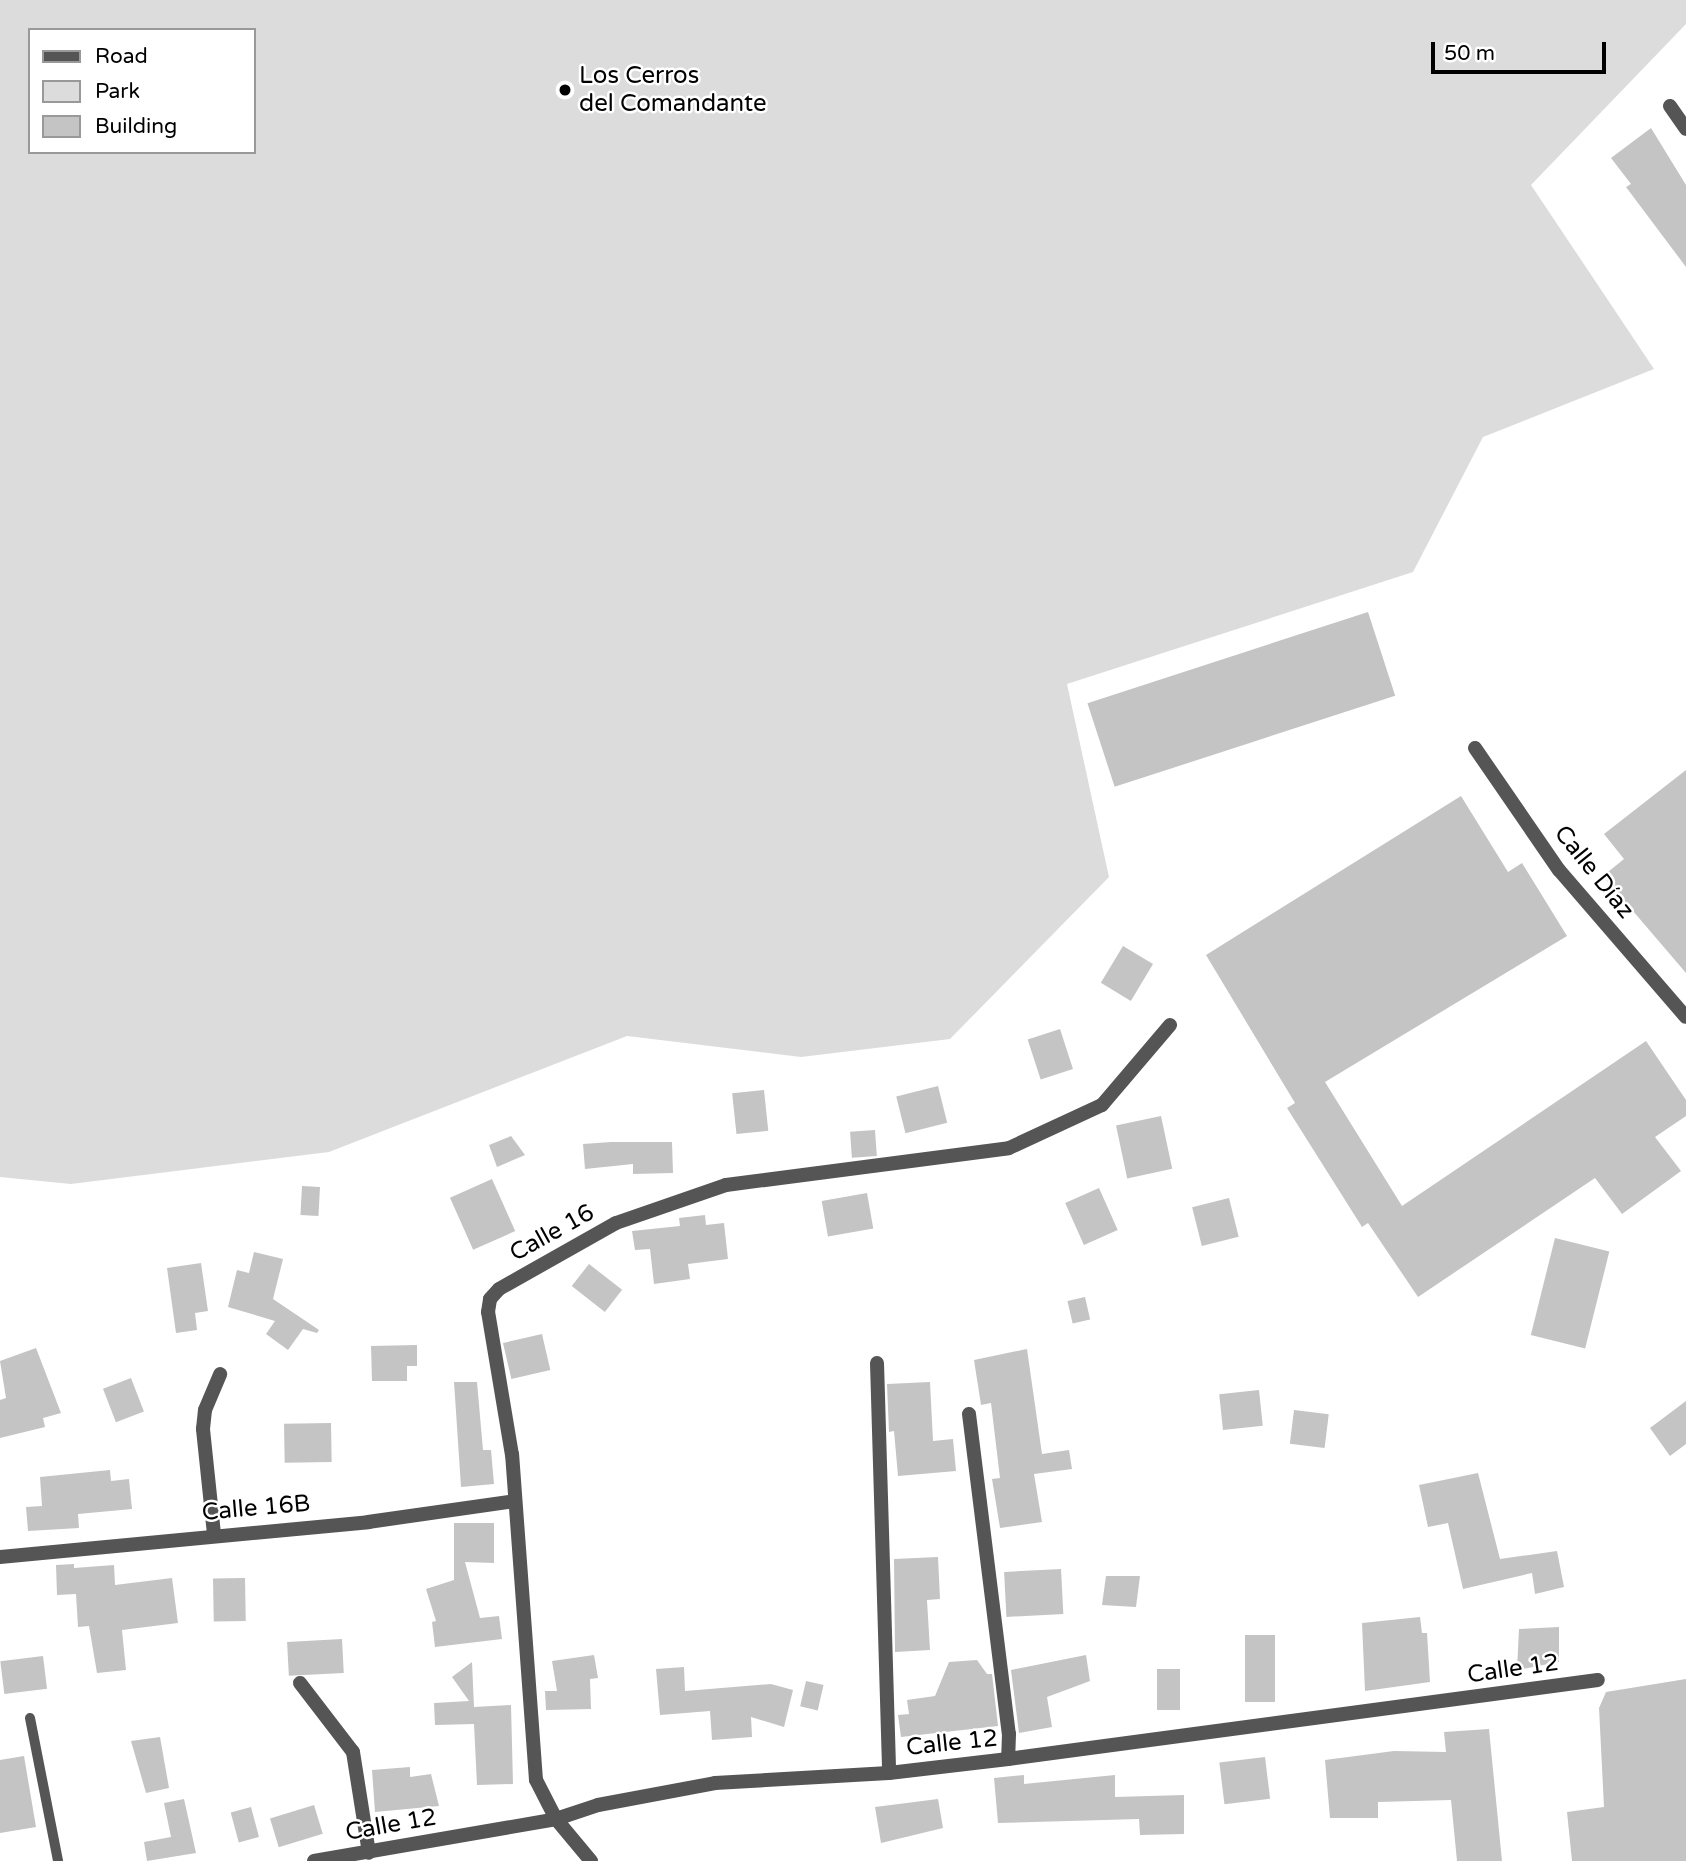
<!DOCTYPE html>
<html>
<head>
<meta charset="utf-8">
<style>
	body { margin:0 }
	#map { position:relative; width:1686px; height:1861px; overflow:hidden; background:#fff; font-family:"Varela Round",sans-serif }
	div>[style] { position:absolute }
	.green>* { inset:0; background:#dcdcdc }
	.building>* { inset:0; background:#c4c4c4; transform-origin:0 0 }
	.service>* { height:10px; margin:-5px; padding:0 5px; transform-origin:5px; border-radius:5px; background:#555 }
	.minor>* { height:14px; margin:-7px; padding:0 7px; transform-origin:7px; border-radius:7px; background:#555 }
	.dots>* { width:19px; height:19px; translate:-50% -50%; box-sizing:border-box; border:4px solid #fff; border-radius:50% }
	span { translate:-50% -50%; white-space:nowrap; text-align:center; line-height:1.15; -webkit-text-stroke:5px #fff; paint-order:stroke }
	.poi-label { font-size:24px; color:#000 }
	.left { translate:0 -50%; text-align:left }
	.street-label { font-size:24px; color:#000 }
	.legend { position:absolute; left:28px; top:28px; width:228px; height:126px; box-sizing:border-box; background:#fff; border:2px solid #999; margin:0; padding:9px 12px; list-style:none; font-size:21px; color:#000 }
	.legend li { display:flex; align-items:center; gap:14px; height:35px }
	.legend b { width:35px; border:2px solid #999 }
	.scale { position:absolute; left:1431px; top:42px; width:175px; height:32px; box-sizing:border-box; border:4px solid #000; border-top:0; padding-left:9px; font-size:21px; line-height:24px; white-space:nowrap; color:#000; -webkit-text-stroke:5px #fff; paint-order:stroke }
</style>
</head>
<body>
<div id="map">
	<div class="green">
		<i style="clip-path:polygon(evenodd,0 0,1686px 0,1686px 24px,1531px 185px,1654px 369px,1483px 437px,1413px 572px,1067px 684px,1109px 877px,950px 1039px,801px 1057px,627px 1036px,329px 1152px,71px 1184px,0 1177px,0 0,30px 30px,254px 30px,254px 152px,30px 152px,30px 30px)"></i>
	</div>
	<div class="building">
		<i style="clip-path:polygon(1651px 128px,1686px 185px,1686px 267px,1626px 187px,1631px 184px,1611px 158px)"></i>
		<i style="left:1368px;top:612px;width:88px;height:295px;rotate:72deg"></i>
		<i style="clip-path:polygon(1686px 770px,1686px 973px,1603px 876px,1624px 859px,1604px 834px)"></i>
		<i style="clip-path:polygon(1461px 796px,1508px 872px,1522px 863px,1567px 936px,1325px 1082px,1402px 1206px,1646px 1041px,1686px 1100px,1686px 1116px,1655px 1137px,1681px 1171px,1622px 1214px,1595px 1178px,1418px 1297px,1368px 1223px,1362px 1227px,1287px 1108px,1295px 1103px,1206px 955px)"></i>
		<i style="left:1123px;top:946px;width:35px;height:43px;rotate:31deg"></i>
		<i style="left:1060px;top:1029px;width:42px;height:34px;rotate:72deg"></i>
		<i style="left:938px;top:1086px;width:38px;height:43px;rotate:76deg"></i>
		<i style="left:764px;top:1090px;width:41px;height:32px;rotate:84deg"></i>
		<i style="left:1161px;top:1116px;width:54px;height:46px;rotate:78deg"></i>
		<i style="left:875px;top:1130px;width:26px;height:25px;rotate:86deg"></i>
		<i style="clip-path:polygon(511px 1136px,525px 1155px,497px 1167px,489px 1145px)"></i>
		<i style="clip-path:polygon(611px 1142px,672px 1142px,673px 1173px,633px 1174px,633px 1164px,585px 1169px,583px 1144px)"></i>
		<i style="left:492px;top:1179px;width:57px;height:46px;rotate:66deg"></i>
		<i style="left:302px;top:1186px;width:18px;height:29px;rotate:3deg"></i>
		<i style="left:1099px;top:1188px;width:46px;height:37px;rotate:66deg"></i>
		<i style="left:867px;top:1193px;width:36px;height:46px;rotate:80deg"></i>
		<i style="left:1229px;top:1198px;width:40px;height:38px;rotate:76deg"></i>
		<i style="clip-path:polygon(705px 1215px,706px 1225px,724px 1223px,728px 1259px,688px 1264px,690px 1279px,654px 1284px,650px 1249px,635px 1250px,632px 1231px,680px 1226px,679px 1218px)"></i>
		<i style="left:1555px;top:1238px;width:56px;height:100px;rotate:14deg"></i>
		<i style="clip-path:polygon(254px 1252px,283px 1259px,273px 1299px,319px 1330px,317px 1333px,303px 1329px,288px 1350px,266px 1334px,275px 1321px,228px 1307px,237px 1270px,249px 1273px)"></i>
		<i style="clip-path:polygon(201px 1263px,208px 1311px,195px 1313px,197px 1330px,176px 1333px,167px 1268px)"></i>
		<i style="left:589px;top:1264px;width:42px;height:28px;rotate:38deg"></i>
		<i style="left:1085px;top:1297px;width:23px;height:18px;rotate:77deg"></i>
		<i style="left:542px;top:1334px;width:37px;height:40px;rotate:77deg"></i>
		<i style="clip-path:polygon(417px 1345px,417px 1366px,407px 1366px,407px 1381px,372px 1381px,371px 1346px)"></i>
		<i style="clip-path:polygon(36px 1348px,61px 1413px,43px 1418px,45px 1427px,0 1438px,0 1400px,6px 1398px,0 1361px)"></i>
		<i style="clip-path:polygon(1027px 1349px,1042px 1454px,1069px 1450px,1072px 1469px,1034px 1474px,1042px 1522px,1000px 1528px,992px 1479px,1000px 1478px,991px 1403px,981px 1405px,974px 1360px)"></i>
		<i style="left:131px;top:1378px;width:36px;height:30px;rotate:69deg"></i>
		<i style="clip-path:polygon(454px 1382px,477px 1382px,483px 1450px,491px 1450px,494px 1484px,461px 1487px)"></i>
		<i style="clip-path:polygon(930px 1382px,933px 1441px,953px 1439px,956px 1471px,898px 1476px,894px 1431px,889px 1432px,887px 1384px)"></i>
		<i style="left:1259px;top:1390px;width:36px;height:40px;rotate:84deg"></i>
		<i style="clip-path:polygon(1686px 1401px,1686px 1444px,1670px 1456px,1650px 1428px)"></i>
		<i style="left:1294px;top:1410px;width:35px;height:34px;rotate:7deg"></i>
		<i style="left:331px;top:1423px;width:39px;height:47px;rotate:89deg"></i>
		<i style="clip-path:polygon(110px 1470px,111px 1481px,129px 1479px,132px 1509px,78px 1514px,79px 1528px,28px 1531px,26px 1507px,42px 1506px,40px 1477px)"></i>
		<i style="clip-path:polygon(1478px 1473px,1500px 1559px,1557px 1551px,1564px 1587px,1535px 1594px,1532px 1573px,1463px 1589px,1448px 1523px,1428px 1527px,1419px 1485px)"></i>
		<i style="clip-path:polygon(454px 1523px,494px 1523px,494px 1563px,465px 1562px,480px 1618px,499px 1616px,502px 1639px,435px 1647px,432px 1622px,436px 1621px,426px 1589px,454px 1580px)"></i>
		<i style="clip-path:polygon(938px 1557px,940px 1599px,927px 1600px,930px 1650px,895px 1652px,894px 1559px)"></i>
		<i style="clip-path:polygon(74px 1564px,74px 1568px,114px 1565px,115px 1585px,172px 1578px,178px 1623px,122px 1630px,126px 1670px,97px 1673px,89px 1626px,78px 1627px,76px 1594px,57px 1595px,56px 1565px)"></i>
		<i style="left:1061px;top:1569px;width:45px;height:57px;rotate:87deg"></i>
		<i style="clip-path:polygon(1106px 1576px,1140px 1576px,1136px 1607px,1102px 1605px)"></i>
		<i style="left:245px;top:1578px;width:43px;height:32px;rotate:89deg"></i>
		<i style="clip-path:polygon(1420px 1617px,1422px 1633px,1427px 1633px,1430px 1682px,1365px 1691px,1362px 1623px)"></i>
		<i style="clip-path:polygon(1559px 1627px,1559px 1662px,1517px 1670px,1519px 1629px)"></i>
		<i style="left:1275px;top:1635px;width:67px;height:30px;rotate:90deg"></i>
		<i style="left:342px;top:1639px;width:34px;height:55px;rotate:87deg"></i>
		<i style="clip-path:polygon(594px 1655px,598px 1678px,590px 1679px,591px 1709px,546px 1710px,545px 1691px,557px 1691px,552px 1661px)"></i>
		<i style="clip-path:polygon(1086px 1655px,1090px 1681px,1047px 1697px,1052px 1727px,1019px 1733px,1011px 1670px)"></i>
		<i style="left:43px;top:1656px;width:33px;height:43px;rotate:83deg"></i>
		<i style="clip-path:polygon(977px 1660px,987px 1674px,992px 1674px,998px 1726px,901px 1737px,898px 1715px,909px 1714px,907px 1700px,935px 1696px,949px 1662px)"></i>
		<i style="clip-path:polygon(472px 1662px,474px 1707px,511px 1705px,513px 1784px,477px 1785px,474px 1724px,435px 1725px,434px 1703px,469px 1701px,452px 1677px)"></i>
		<i style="clip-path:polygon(684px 1667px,685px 1691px,771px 1684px,793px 1690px,784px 1727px,751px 1717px,752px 1737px,712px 1740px,710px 1711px,660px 1715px,656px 1669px)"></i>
		<i style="left:1157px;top:1669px;width:23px;height:41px"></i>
		<i style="clip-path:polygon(1686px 1679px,1686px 1861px,1572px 1861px,1567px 1812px,1604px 1807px,1599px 1708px,1606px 1692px)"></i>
		<i style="left:806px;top:1681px;width:18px;height:26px;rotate:13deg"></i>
		<i style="clip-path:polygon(1489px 1729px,1502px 1861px,1457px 1861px,1451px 1800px,1378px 1802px,1378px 1818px,1330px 1818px,1325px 1760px,1394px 1751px,1446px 1752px,1444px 1732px)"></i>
		<i style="clip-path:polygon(160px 1737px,169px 1788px,146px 1793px,131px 1741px)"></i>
		<i style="clip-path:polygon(24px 1756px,36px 1827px,0 1833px,0 1760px)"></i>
		<i style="left:1265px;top:1757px;width:42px;height:46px;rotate:83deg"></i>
		<i style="clip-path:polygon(410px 1767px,410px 1777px,431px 1774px,439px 1806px,375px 1812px,372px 1770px)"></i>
		<i style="clip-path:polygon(1024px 1775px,1024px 1784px,1115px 1775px,1115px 1797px,1184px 1795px,1184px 1834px,1140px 1835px,1139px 1819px,998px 1823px,994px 1778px)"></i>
		<i style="clip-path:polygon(184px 1799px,196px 1853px,147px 1861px,144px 1842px,171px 1837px,164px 1803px)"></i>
		<i style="clip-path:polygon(938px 1799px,943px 1828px,881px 1843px,875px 1807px)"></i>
		<i style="left:314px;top:1805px;width:30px;height:46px;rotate:73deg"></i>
		<i style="left:251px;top:1807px;width:31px;height:21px;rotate:75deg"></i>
	</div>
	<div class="service">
		<i style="left:30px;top:1718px;width:146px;rotate:78.9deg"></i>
	</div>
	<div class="minor">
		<i style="left:1670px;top:106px;width:28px;rotate:55deg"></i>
		<i style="left:1475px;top:748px;width:148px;rotate:55.5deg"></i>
		<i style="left:1559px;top:870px;width:194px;rotate:49.2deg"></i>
		<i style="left:877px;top:1363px;width:410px;rotate:88.3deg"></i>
		<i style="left:969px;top:1414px;width:322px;rotate:82.9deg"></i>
		<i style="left:1009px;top:1734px;width:25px;rotate:92deg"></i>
		<i style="left:214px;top:1534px;width:106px;rotate:-96deg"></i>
		<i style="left:203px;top:1429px;width:19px;rotate:-84deg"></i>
		<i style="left:205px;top:1410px;width:39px;rotate:-67deg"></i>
		<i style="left:0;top:1557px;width:370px;rotate:-5.4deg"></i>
		<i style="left:368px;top:1522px;width:148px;rotate:-8.1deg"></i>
		<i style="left:300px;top:1683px;width:87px;rotate:52.5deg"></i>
		<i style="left:353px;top:1752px;width:102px;rotate:81deg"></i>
		<i style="left:314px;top:1861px;width:246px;rotate:-9.8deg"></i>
		<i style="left:556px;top:1819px;width:44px;rotate:-18.4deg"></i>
		<i style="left:598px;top:1805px;width:119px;rotate:-10.6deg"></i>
		<i style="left:715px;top:1783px;width:174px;rotate:-3.3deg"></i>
		<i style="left:889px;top:1773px;width:120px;rotate:-6.7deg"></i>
		<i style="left:1008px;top:1759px;width:595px;rotate:-7.63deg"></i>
		<i style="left:591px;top:1861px;width:55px;rotate:-129.8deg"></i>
		<i style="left:556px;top:1819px;width:44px;rotate:-117.1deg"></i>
		<i style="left:536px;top:1780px;width:326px;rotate:-94.2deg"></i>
		<i style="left:512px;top:1455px;width:145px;rotate:-99.5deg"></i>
		<i style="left:488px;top:1312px;width:13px;rotate:-81deg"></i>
		<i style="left:490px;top:1299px;width:13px;rotate:-48deg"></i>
		<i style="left:499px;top:1289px;width:134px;rotate:-29.4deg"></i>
		<i style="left:616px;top:1223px;width:116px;rotate:-19.1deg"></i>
		<i style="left:726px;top:1185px;width:285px;rotate:-7.4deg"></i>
		<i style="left:1009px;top:1148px;width:102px;rotate:-24.8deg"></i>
		<i style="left:1102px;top:1105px;width:105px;rotate:-49.6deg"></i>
	</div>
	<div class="dots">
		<i style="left:565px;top:90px;background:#000"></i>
	</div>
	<div class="poi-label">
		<span class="left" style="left:579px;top:90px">Los Cerros<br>del Comandante</span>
	</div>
	<div class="street-label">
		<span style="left:1594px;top:872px;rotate:51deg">Calle Díaz</span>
		<span style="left:552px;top:1233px;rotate:-29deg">Calle 16</span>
		<span style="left:256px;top:1508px;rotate:-5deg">Calle 16B</span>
		<span style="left:1513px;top:1669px;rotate:-8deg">Calle 12</span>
		<span style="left:952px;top:1743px;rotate:-6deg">Calle 12</span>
		<span style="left:391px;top:1825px;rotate:-10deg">Calle 12</span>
	</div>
	<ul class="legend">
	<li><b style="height:9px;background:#555"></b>Road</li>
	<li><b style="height:19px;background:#dcdcdc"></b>Park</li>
	<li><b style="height:19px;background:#c4c4c4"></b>Building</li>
	</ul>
	<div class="scale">50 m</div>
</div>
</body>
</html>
